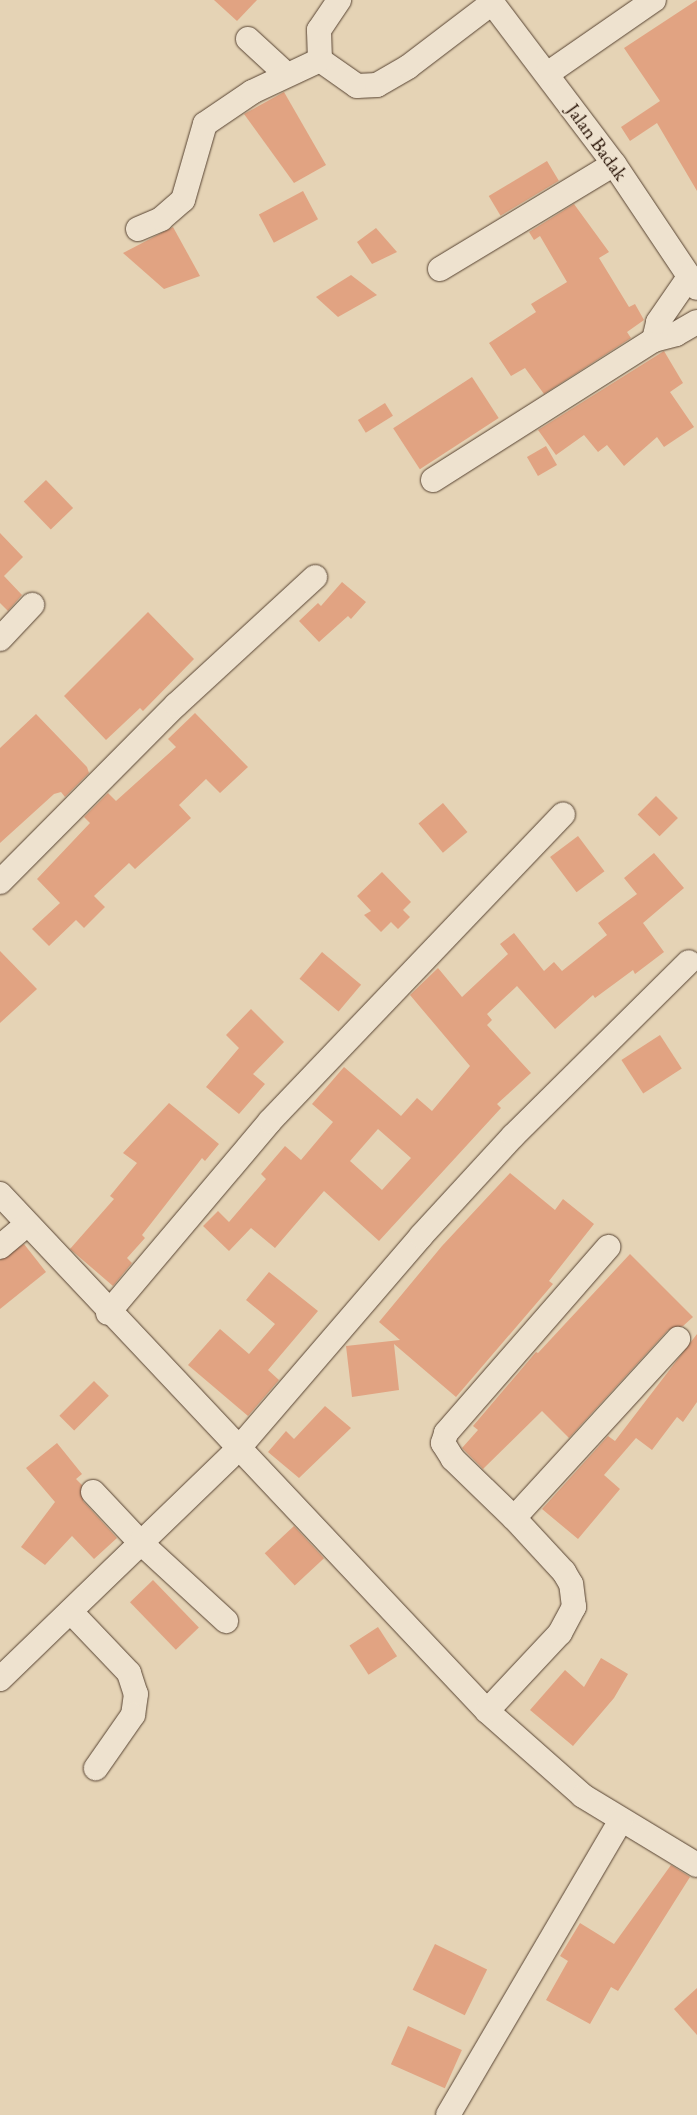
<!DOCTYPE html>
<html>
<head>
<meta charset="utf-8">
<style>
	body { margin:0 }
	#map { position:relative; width:697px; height:2115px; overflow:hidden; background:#e5d3b5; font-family:"EB Garamond",serif }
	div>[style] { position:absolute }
	.building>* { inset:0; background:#e1a382; transform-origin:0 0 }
	.roads { filter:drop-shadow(0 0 1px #574332) drop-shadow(0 0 1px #574332) }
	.street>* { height:24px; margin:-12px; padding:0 12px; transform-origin:12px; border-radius:12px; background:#eee2cf }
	span { translate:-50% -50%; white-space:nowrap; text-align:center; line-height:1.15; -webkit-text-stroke:4.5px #eee2cf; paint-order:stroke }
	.street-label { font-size:20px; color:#281306 }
</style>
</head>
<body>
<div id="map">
	<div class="building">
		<i style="clip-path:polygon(214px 0,257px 0,237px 21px)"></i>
		<i style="clip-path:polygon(697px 0,697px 191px,657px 123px,630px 141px,621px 127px,660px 101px,624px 48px)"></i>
		<i style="clip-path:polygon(284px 92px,326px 165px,294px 183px,244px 114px)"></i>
		<i style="left:547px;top:161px;width:23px;height:68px;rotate:59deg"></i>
		<i style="left:303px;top:191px;width:32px;height:50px;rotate:62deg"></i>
		<i style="clip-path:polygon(574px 204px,609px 252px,599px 258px,629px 307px,635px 304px,644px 320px,627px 332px,631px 338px,544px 394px,525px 368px,511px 376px,489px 343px,536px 312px,531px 304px,567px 282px,540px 236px,534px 240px,529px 232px)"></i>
		<i style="clip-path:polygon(173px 227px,200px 276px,164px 289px,123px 253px)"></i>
		<i style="clip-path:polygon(376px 228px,397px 252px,372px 264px,357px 242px)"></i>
		<i style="clip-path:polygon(351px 275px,377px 295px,338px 317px,316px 297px)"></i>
		<i style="clip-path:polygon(664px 351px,683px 383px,670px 392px,694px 427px,664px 447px,657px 437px,624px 466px,607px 445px,598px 452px,584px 435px,556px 455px,538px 430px)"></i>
		<i style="left:472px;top:377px;width:49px;height:94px;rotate:57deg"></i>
		<i style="left:385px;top:403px;width:15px;height:32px;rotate:58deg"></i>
		<i style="left:546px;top:446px;width:22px;height:22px;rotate:60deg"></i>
		<i style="left:46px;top:480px;width:39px;height:31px;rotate:46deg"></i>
		<i style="clip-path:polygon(0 533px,23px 557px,4px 576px,22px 595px,8px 611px,0 603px)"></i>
		<i style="clip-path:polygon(342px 582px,366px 602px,351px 619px,348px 616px,319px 642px,299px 621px,318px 603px,321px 606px)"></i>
		<i style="clip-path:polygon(148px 612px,194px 659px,143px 711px,140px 708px,106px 740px,64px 696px)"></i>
		<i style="clip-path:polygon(195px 713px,248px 767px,220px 793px,206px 779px,179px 805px,191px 818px,135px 869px,129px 863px,94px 896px,105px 907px,84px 928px,76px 920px,49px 946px,32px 929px,60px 903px,37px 879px,90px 823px,84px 817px,108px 793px,116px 801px,176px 747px,168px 739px)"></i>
		<i style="clip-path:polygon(36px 714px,87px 767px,89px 773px,65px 797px,61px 792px,54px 794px,0 843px,0 748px)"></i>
		<i style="left:656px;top:796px;width:31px;height:26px;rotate:45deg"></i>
		<i style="left:443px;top:803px;width:38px;height:32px;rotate:50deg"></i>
		<i style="left:578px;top:836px;width:44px;height:35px;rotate:53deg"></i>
		<i style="clip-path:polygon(evenodd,654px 853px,684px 888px,643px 923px,664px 952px,635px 974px,633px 970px,595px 998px,593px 995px,555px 1029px,517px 986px,487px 1014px,492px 1020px,487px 1025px,531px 1073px,497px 1104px,501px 1108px,379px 1241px,324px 1191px,275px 1248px,251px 1228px,229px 1251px,203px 1226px,218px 1211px,229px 1222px,266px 1179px,261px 1174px,285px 1146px,301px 1160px,333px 1122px,312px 1104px,344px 1067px,401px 1116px,417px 1098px,432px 1111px,470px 1066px,410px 995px,438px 968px,462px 997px,508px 954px,500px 944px,514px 933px,544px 971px,554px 962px,562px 971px,607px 935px,598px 923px,637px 894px,624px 878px,654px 853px,378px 1129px,411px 1158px,382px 1190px,350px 1161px,378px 1129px)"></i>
		<i style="clip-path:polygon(382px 872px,411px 902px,403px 910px,410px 917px,398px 929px,391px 922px,381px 932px,364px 915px,371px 911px,357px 896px)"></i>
		<i style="clip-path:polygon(0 951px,37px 989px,0 1023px)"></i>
		<i style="left:322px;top:952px;width:51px;height:35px;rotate:40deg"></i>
		<i style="clip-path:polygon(251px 1009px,284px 1042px,253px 1074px,265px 1084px,239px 1114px,206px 1087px,239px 1048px,226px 1035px)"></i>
		<i style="left:660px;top:1035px;width:40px;height:46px;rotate:57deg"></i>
		<i style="clip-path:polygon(169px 1103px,219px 1144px,205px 1161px,202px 1158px,142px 1235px,145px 1238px,127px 1258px,132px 1263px,113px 1286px,70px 1249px,114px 1199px,110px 1196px,137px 1163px,123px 1153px)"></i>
		<i style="clip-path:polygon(510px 1173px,555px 1210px,563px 1199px,594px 1224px,549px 1281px,553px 1284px,456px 1397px,394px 1344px,399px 1390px,352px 1397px,346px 1346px,400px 1340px,379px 1322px,442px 1246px)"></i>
		<i style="clip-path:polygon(24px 1244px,46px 1272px,0 1309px,0 1260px)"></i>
		<i style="clip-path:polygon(630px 1254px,693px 1317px,683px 1326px,668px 1330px,569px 1438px,542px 1411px,483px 1469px,462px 1448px,478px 1430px,473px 1426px,536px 1352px,538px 1353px)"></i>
		<i style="clip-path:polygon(269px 1272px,318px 1311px,268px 1370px,279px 1380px,248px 1416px,188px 1365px,220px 1329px,249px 1354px,275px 1324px,246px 1300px)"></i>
		<i style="clip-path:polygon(697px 1334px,697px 1402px,683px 1422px,677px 1417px,652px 1450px,636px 1438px,604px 1475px,620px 1489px,578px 1539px,542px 1509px,608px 1436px,615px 1441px)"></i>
		<i style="left:94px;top:1381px;width:21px;height:49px;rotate:45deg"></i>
		<i style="clip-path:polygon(325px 1406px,351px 1428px,299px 1478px,268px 1452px,286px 1431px,294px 1439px)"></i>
		<i style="clip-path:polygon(57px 1443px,82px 1474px,76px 1479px,82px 1485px,83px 1501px,117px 1538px,94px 1559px,72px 1536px,45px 1565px,21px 1547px,55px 1502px,26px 1468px)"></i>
		<i style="left:294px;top:1526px;width:44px;height:40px;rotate:47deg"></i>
		<i style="left:153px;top:1580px;width:66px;height:32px;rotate:46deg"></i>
		<i style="left:378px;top:1627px;width:35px;height:34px;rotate:57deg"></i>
		<i style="clip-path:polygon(601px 1658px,628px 1674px,614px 1698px,573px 1746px,530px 1710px,565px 1670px,584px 1687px)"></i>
		<i style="clip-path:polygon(671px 1865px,690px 1877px,618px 1991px,611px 1987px,590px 2024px,546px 2000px,568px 1961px,560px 1956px,580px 1923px,614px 1944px)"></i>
		<i style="left:435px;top:1944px;width:58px;height:51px;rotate:26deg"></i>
		<i style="clip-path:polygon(697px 1988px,697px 2035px,674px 2009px)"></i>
		<i style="left:408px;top:2026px;width:59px;height:42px;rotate:24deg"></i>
	</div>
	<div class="roads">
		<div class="street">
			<i style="left:490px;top:0;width:206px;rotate:52.9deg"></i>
			<i style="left:614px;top:164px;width:149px;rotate:56.2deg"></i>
			<i style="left:248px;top:39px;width:53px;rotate:42.7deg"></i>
			<i style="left:320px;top:60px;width:45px;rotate:35.1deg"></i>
			<i style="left:357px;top:86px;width:20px;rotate:-3deg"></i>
			<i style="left:377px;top:85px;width:36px;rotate:-30deg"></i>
			<i style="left:408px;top:67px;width:106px;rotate:-37.3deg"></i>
			<i style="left:547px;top:74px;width:130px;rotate:-34.7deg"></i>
			<i style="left:138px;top:229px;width:25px;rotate:-23deg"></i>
			<i style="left:161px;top:219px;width:29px;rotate:-41deg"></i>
			<i style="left:183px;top:200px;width:79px;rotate:-73.9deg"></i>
			<i style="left:205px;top:124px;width:57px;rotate:-34.2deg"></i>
			<i style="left:252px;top:92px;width:75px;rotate:-25.2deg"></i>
			<i style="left:320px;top:60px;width:30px;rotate:-92deg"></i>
			<i style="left:319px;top:30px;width:36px;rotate:-56deg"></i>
			<i style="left:440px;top:269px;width:203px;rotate:-31.1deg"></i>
			<i style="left:654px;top:340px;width:23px;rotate:-15deg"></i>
			<i style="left:676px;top:334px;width:24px;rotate:-30deg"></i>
			<i style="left:433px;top:480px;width:262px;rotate:-32.4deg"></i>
			<i style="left:654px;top:340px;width:18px;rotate:-77deg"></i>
			<i style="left:658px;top:322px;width:55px;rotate:-55.4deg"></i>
			<i style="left:0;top:639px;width:47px;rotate:-46.7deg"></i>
			<i style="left:0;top:882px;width:250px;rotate:-45.2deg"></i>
			<i style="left:176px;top:705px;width:189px;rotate:-42.6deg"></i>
			<i style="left:0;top:1194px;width:710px;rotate:46.71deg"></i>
			<i style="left:487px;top:1711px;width:128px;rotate:41.5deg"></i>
			<i style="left:583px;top:1796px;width:133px;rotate:31.2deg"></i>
			<i style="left:0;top:1247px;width:35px;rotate:-40deg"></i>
			<i style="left:108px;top:1313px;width:251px;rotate:-49.8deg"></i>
			<i style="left:270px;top:1121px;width:424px;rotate:-46.3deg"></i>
			<i style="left:93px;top:1492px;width:69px;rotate:46.8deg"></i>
			<i style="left:140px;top:1542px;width:117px;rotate:42.6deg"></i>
			<i style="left:514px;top:1518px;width:85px;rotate:-136deg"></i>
			<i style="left:453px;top:1459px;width:19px;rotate:-122deg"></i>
			<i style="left:443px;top:1443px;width:10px;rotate:-73deg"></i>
			<i style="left:446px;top:1433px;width:247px;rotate:-48.9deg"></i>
			<i style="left:71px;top:1612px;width:84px;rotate:46.4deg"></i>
			<i style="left:129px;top:1673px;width:22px;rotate:72deg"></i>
			<i style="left:136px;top:1694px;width:21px;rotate:98deg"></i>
			<i style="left:133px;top:1715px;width:65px;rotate:124.9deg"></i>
			<i style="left:0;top:1679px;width:331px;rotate:-44deg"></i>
			<i style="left:238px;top:1449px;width:281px;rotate:-49.3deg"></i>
			<i style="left:421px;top:1236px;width:136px;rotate:-47.4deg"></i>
			<i style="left:513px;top:1136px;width:247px;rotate:-44.7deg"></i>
			<i style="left:487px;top:1711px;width:107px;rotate:-46.9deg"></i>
			<i style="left:560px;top:1633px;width:30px;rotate:-62deg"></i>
			<i style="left:574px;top:1607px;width:23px;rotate:-97deg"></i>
			<i style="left:571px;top:1584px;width:14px;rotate:-120deg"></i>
			<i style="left:564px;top:1572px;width:74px;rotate:-132.8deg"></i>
			<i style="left:514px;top:1518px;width:243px;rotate:-47.5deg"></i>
			<i style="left:448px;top:2115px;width:342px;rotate:-59.6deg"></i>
		</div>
	</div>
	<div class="street-label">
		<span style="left:597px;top:142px;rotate:54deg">Jalan Badak</span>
	</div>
</div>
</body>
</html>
